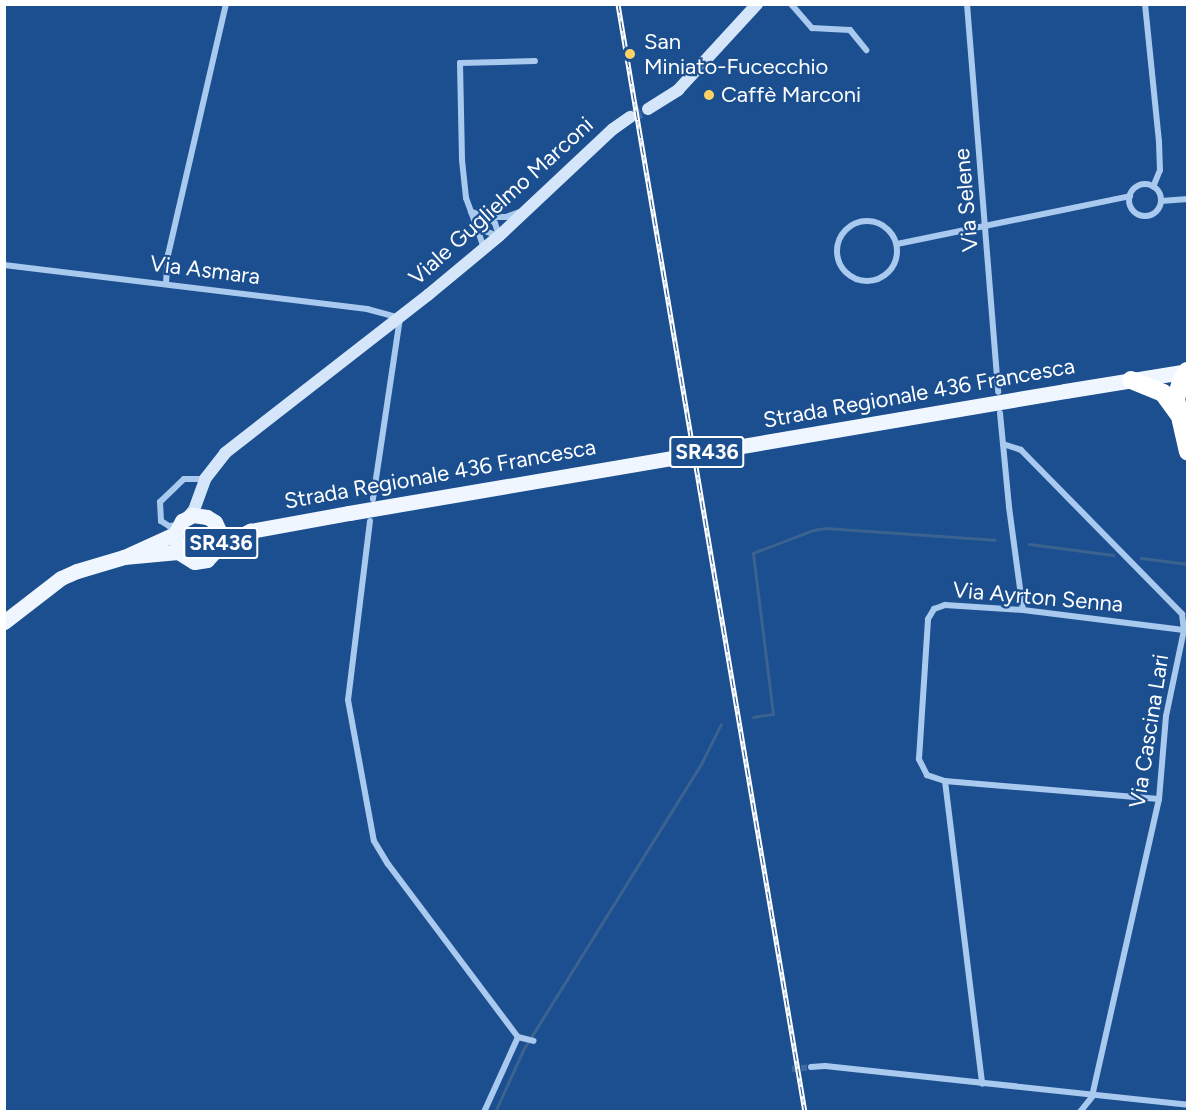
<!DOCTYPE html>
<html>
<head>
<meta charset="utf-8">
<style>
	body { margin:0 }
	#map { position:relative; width:1192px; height:1116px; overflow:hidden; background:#1b4f8f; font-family:Figtree,sans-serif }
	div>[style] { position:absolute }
	.stream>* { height:3px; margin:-1.5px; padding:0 1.5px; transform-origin:1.5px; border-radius:1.5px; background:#3c6290 }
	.street-tunnel>* { height:6px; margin-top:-3px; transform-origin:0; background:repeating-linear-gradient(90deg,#3d69a0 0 6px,transparent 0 9px) }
	.secondary-tunnel>* { height:12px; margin-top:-6px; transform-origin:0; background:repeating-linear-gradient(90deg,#3d69a0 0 12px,transparent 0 18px) }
	.street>* { height:6px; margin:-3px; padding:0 3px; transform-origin:3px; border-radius:3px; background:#a9c9ee }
	.street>.ring { margin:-3px; padding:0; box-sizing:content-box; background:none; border:6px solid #a9c9ee; border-radius:50% }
	.secondary>* { height:12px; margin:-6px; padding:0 6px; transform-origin:6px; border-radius:6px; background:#d6e6fa }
	.primary>* { height:15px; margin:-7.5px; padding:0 7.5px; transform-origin:7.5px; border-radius:7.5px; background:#f0f6ff }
	.highway>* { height:18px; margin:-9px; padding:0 9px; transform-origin:9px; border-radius:9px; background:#fff }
	.rail>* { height:5px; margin-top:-2.5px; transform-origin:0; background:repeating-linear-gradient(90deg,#1b4f8f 0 9px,#fff 0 18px); box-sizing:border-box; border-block:2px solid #fff }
	.primary-bridge>* { height:15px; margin:-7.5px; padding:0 7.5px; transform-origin:7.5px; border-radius:7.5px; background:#f0f6ff }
	.dots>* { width:16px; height:16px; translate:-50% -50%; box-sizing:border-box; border:3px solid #1b4f8f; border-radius:50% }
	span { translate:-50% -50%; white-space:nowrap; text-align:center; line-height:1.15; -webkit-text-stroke:4.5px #1b4f8f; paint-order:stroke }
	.shield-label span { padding:2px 4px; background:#1b4f8f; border:2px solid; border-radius:4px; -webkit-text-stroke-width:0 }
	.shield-label { font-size:21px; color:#fff; font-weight:700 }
	.poi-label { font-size:22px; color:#fff }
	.left { translate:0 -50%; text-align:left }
	.street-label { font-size:22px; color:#fff }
	.frame { position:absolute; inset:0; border:6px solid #fff; pointer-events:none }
</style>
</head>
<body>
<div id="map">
	<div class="stream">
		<i style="left:1029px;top:544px;width:85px;rotate:7.5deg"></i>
		<i style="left:1141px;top:558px;width:47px;rotate:7.3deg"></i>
		<i style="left:753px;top:717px;width:20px;rotate:-9deg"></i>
		<i style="left:773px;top:714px;width:162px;rotate:-97.1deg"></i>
		<i style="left:753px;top:553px;width:64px;rotate:-21deg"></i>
		<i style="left:813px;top:530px;width:12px;rotate:-9deg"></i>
		<i style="left:825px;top:528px;width:170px;rotate:4deg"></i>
		<i style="left:495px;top:1112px;width:68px;rotate:-65.7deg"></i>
		<i style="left:523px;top:1050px;width:339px;rotate:-58.1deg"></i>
		<i style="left:702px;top:762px;width:42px;rotate:-63.4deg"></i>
	</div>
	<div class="street-tunnel">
		<i style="left:792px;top:1069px;width:19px;rotate:-6deg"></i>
	</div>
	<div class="secondary-tunnel">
		<i style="left:630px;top:117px;width:20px;rotate:-24deg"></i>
	</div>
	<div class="street">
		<i style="left:791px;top:4px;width:32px;rotate:49deg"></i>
		<i style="left:812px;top:28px;width:38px;rotate:3deg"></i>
		<i style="left:850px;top:30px;width:26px;rotate:51deg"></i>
		<i style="left:967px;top:4px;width:389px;rotate:85.4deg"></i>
		<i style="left:1145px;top:4px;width:139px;rotate:84.2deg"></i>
		<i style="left:1159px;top:142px;width:28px;rotate:88deg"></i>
		<i style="left:1160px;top:170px;width:18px;rotate:112deg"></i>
		<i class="ring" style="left:1129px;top:184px;width:26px;height:26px"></i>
		<i style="left:1161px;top:201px;width:27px;rotate:-4deg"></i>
		<i style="left:471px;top:212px;width:18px;rotate:16deg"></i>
		<i style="left:488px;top:217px;width:9px;rotate:41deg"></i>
		<i style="left:495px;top:223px;width:14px;rotate:73deg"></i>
		<i style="left:489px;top:217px;width:17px"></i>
		<i style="left:506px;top:217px;width:15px;rotate:-20deg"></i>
		<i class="ring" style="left:837px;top:221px;width:54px;height:54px"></i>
		<i style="left:477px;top:228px;width:21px;rotate:71deg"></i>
		<i style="left:498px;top:236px;width:22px;rotate:-159deg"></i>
		<i style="left:477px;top:228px;width:32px;rotate:-110deg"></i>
		<i style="left:466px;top:198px;width:39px;rotate:-96deg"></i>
		<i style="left:462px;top:159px;width:96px;rotate:-91.2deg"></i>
		<i style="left:460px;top:63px;width:75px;rotate:-1.5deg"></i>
		<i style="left:897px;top:244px;width:238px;rotate:-11.6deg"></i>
		<i style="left:4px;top:265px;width:366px;rotate:6.9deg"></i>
		<i style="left:367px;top:309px;width:34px;rotate:15deg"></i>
		<i style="left:400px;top:318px;width:183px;rotate:98.5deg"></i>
		<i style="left:166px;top:283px;width:28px;rotate:-86deg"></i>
		<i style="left:168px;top:255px;width:258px;rotate:-77deg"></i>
		<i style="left:1000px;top:413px;width:94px;rotate:84.5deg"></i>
		<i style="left:1009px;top:507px;width:104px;rotate:82.3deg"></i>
		<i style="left:1003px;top:444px;width:19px;rotate:18deg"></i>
		<i style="left:1021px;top:450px;width:230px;rotate:45.5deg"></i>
		<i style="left:1182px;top:614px;width:16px;rotate:83deg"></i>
		<i style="left:1184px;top:630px;width:88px;rotate:101.8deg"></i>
		<i style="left:1166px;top:716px;width:83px;rotate:94.8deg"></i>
		<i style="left:1159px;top:799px;width:305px;rotate:102.7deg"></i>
		<i style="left:1092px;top:1097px;width:19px;rotate:129deg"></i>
		<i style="left:370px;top:521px;width:180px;rotate:97deg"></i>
		<i style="left:348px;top:700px;width:143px;rotate:79.6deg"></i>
		<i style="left:374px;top:841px;width:27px;rotate:59deg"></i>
		<i style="left:388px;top:864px;width:216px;rotate:53.1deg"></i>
		<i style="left:178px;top:525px;width:9px;rotate:174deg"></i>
		<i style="left:169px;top:526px;width:9px;rotate:-148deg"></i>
		<i style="left:161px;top:521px;width:19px;rotate:-93deg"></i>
		<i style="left:160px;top:502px;width:33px;rotate:-44deg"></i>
		<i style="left:184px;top:479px;width:21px"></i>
		<i style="left:945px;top:781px;width:305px;rotate:83deg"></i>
		<i style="left:1159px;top:799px;width:215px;rotate:-175.2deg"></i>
		<i style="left:945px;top:781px;width:19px;rotate:-162deg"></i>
		<i style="left:927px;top:775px;width:18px;rotate:-117deg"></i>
		<i style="left:919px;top:759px;width:140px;rotate:-86.3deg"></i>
		<i style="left:928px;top:619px;width:12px;rotate:-59deg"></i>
		<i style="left:934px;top:609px;width:12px;rotate:-20deg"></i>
		<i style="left:945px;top:605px;width:78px;rotate:3.7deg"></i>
		<i style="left:1023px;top:610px;width:162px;rotate:7.1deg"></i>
		<i style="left:518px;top:1037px;width:16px;rotate:14deg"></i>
		<i style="left:811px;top:1067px;width:14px;rotate:-4deg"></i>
		<i style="left:825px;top:1066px;width:365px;rotate:6.1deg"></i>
		<i style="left:484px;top:1112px;width:82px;rotate:-65.6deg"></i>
	</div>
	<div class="secondary">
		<i style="left:648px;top:109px;width:36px;rotate:-32deg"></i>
		<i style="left:678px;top:90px;width:117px;rotate:-47.4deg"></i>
		<i style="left:187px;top:518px;width:11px;rotate:-49deg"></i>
		<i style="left:194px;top:510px;width:33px;rotate:-70deg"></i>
		<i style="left:205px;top:479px;width:33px;rotate:-52deg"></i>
		<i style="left:225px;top:453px;width:257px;rotate:-37.9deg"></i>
		<i style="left:428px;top:295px;width:92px;rotate:-39.7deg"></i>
		<i style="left:499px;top:236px;width:156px;rotate:-43.2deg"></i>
		<i style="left:613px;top:129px;width:21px;rotate:-35deg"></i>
	</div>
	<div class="primary">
		<i style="left:1065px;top:391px;width:125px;rotate:-9.2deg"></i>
		<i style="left:220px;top:546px;width:34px;rotate:-27deg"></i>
		<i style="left:250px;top:531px;width:101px;rotate:-10.3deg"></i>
		<i style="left:124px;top:557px;width:56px;rotate:-24.3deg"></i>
		<i style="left:175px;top:534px;width:15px;rotate:-62deg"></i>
		<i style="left:182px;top:521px;width:13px;rotate:-29deg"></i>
		<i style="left:193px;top:515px;width:14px;rotate:8deg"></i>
		<i style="left:207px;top:517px;width:9px;rotate:32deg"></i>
		<i style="left:215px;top:522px;width:14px;rotate:65deg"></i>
		<i style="left:221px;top:535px;width:11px;rotate:95deg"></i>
		<i style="left:220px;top:546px;width:19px;rotate:133deg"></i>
		<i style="left:207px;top:560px;width:13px;rotate:171deg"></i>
		<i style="left:194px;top:562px;width:19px;rotate:-148deg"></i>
		<i style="left:178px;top:552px;width:18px;rotate:-99deg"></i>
		<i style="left:4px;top:622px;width:72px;rotate:-37.7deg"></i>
		<i style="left:61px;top:578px;width:17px;rotate:-24deg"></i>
		<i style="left:77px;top:571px;width:49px;rotate:-16.6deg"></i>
		<i style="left:124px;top:557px;width:54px;rotate:-5.3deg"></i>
	</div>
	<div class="highway">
		<i style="left:1187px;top:371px;width:12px;rotate:121deg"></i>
		<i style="left:1181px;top:381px;width:19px;rotate:106deg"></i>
		<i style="left:1176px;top:399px;width:54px;rotate:77.2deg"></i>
		<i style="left:1131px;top:380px;width:35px;rotate:22deg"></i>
		<i style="left:1163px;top:393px;width:26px;rotate:54deg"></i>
	</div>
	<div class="rail">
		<i style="left:618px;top:4px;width:1124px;rotate:80.42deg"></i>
	</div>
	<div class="primary-bridge">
		<i style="left:349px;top:513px;width:726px;rotate:-9.67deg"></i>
	</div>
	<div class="dots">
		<i style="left:630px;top:54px;background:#ffd166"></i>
		<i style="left:709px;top:95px;background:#ffd166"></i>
	</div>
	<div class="shield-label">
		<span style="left:707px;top:452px">SR436</span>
		<span style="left:221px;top:543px">SR436</span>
	</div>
	<div class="poi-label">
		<span class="left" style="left:644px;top:54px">San<br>Miniato-Fucecchio</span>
		<span class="left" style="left:721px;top:95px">Caffè Marconi</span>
	</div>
	<div class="street-label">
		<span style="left:966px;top:200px;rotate:-95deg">Via Selene</span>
		<span style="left:501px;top:201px;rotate:-42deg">Viale Guglielmo Marconi</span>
		<span style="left:205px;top:270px;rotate:7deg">Via Asmara</span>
		<span style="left:919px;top:393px;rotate:-10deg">Strada Regionale 436 Francesca</span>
		<span style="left:440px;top:474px;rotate:-10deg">Strada Regionale 436 Francesca</span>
		<span style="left:1038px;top:597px;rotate:5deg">Via Ayrton Senna</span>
		<span style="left:1149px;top:731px;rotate:-81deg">Via Cascina Lari</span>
	</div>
	<div class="frame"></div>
</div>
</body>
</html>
